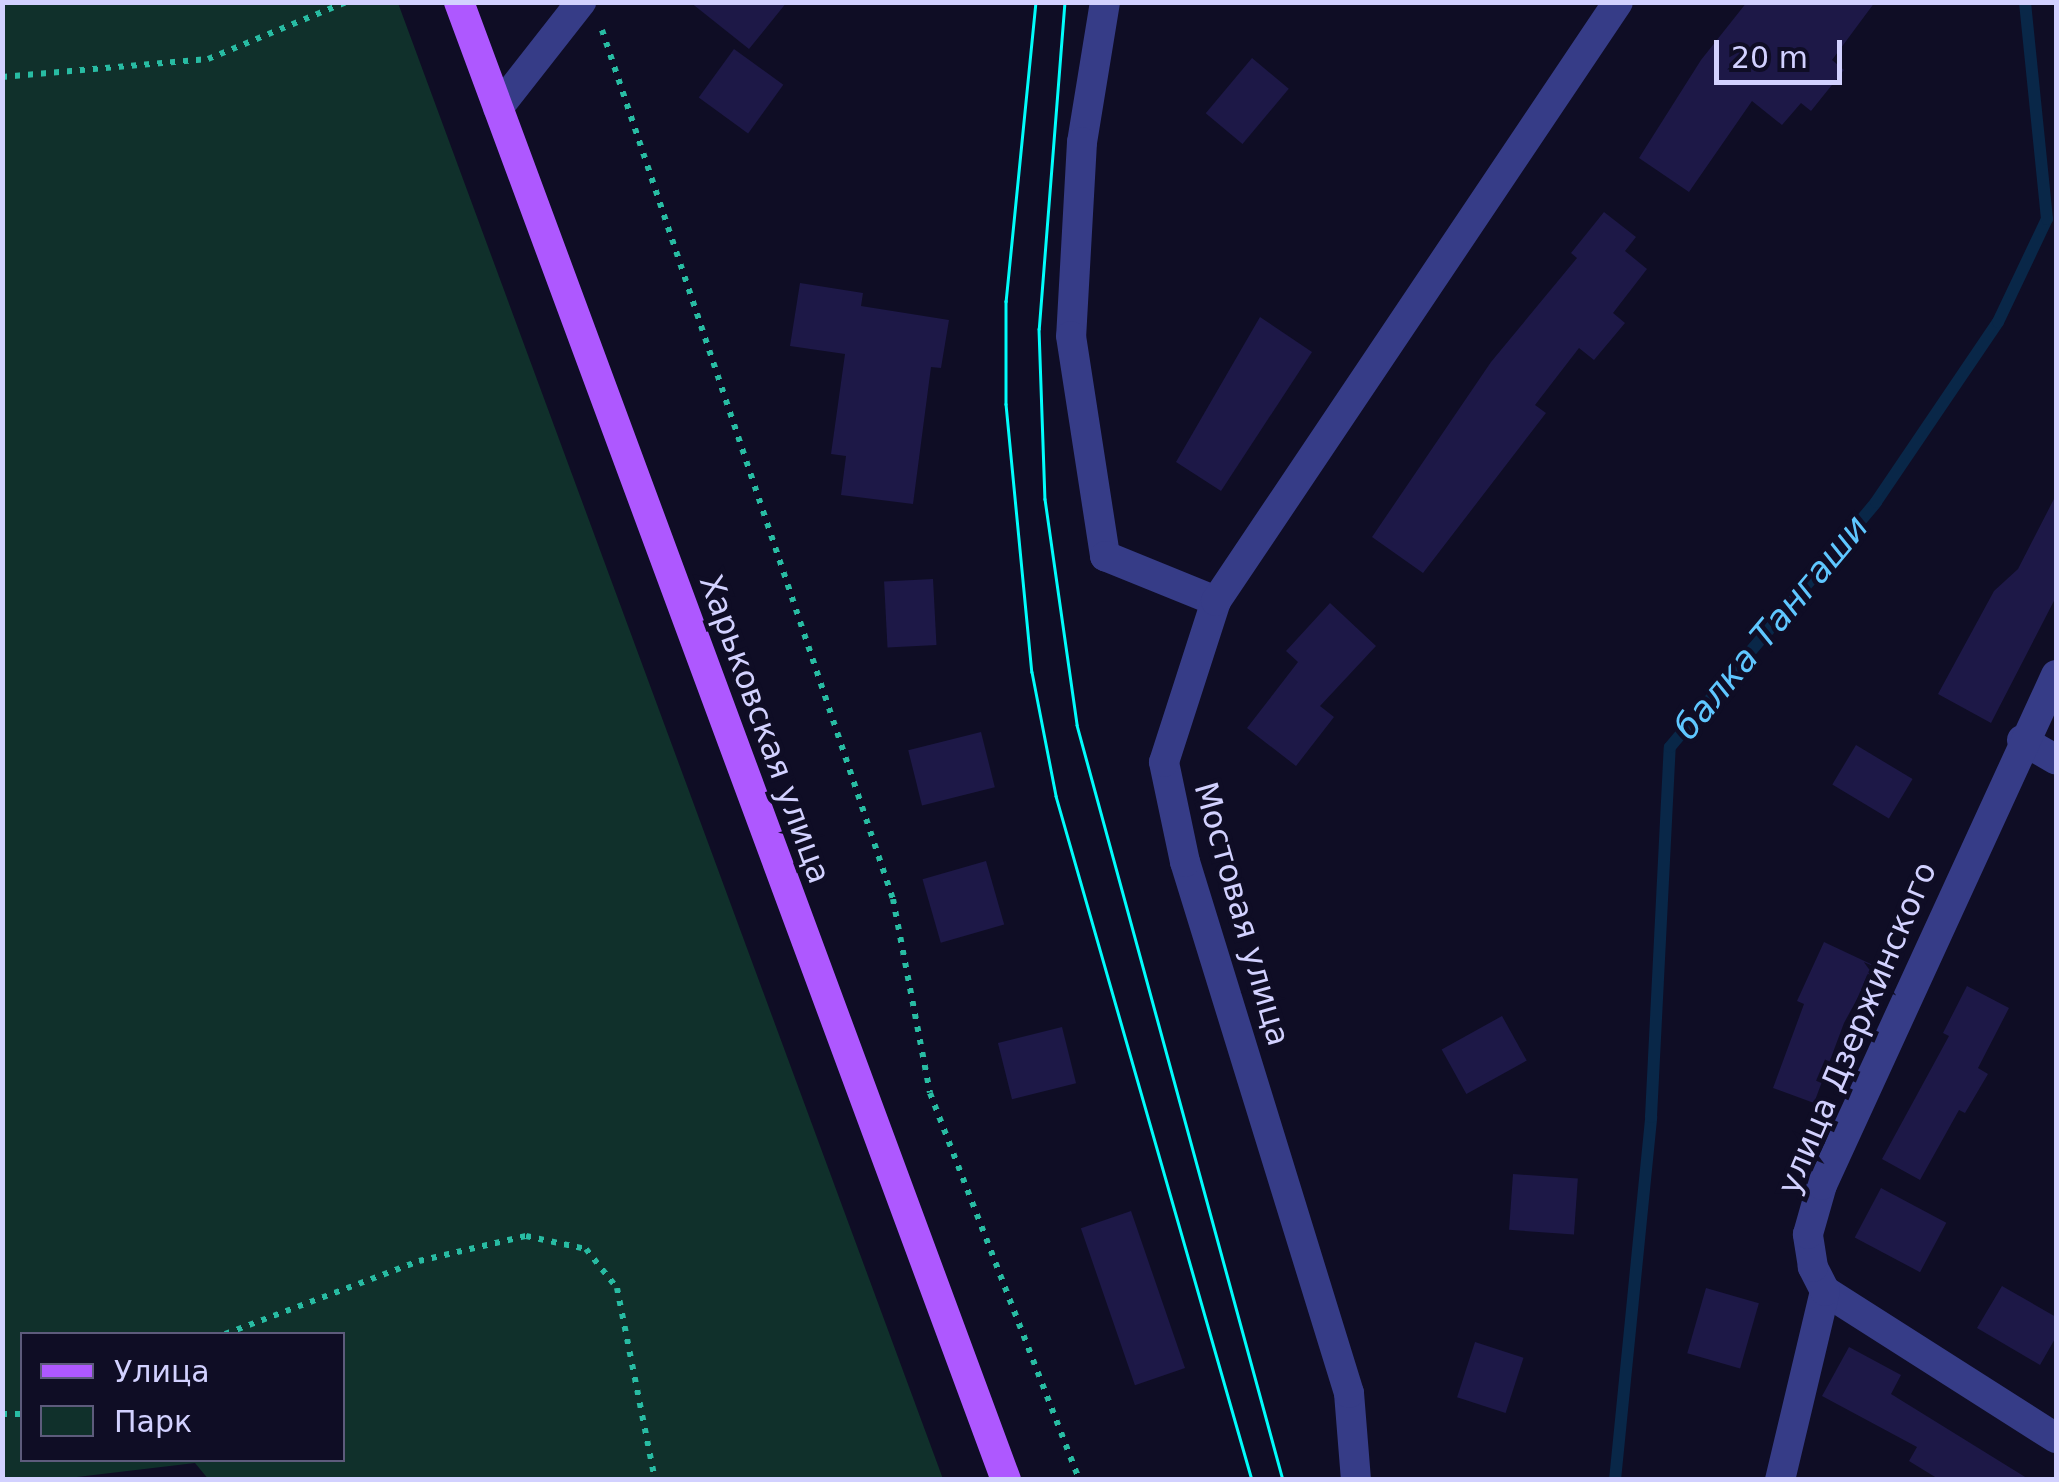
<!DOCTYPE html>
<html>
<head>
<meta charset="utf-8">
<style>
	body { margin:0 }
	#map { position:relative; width:2059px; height:1482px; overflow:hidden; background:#0f0d25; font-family:"DejaVu Sans",sans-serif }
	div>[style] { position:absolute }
	.green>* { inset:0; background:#10302b }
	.stream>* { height:12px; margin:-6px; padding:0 6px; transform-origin:6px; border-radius:6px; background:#092748 }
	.building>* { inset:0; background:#1d1847; transform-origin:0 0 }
	.path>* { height:6px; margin-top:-3px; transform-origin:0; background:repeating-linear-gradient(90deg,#28bca3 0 5px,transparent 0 13px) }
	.minor>* { height:30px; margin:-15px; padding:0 15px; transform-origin:15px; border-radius:15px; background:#363c87 }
	.major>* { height:30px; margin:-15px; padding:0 15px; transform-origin:15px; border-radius:15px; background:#ae58ff }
	.tram>* { height:2.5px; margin:-1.25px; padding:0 1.25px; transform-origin:1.25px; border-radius:1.25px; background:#00fcfa }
	span { translate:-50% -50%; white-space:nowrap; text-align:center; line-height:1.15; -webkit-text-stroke:9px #0f0d25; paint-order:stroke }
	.street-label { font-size:32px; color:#d2d1ff }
	.water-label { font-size:35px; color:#5fc7ff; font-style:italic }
	.frame { position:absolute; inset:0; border:5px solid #d2d1ff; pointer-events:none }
	.legend { position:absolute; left:20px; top:1332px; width:325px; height:130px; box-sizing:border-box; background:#0f0d25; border:2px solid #5d5b7c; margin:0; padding:12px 18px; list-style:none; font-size:30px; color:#d2d1ff }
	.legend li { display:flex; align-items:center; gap:20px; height:50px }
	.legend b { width:50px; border:2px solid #5d5b7c }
	.scale { position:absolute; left:1714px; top:40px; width:128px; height:45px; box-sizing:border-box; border:5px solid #d2d1ff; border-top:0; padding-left:12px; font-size:30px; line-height:35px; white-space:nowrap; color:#d2d1ff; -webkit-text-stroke:8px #0f0d25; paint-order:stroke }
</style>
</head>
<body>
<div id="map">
	<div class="green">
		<i style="clip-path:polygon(evenodd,3px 2px,398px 3px,943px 1479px,209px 1480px,195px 1463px,60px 1479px,3px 1479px,3px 2px,22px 1334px,342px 1334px,342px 1460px,22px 1460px,22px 1334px)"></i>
	</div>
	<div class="stream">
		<i style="left:1615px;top:1480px;width:365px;rotate:-84.3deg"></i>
		<i style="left:1651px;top:1117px;width:370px;rotate:-87.1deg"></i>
		<i style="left:1670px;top:747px;width:320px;rotate:-49.9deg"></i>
		<i style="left:1876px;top:502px;width:217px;rotate:-55.9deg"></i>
		<i style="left:1998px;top:322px;width:114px;rotate:-64.6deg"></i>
		<i style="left:2047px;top:219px;width:218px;rotate:-95.8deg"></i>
	</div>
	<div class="building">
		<i style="clip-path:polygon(690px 2px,787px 2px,749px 49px)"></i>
		<i style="clip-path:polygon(1747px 2px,1875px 2px,1832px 60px,1844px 70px,1811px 111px,1801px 103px,1782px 125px,1752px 101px,1689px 192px,1639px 158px,1701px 60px)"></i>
		<i style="left:734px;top:49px;width:61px;height:60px;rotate:36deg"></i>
		<i style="left:1252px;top:58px;width:48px;height:72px;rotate:40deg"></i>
		<i style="clip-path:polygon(1604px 212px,1636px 237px,1625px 251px,1647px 269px,1613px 313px,1625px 323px,1594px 360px,1579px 348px,1535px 405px,1546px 413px,1423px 573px,1372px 537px,1491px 362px,1577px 258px,1571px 253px)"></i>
		<i style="clip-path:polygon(800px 283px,863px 293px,861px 306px,949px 320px,941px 368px,931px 367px,913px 504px,841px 495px,846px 456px,831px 454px,845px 354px,790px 346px)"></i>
		<i style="clip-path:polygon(1260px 317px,1312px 352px,1221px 491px,1176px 462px)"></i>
		<i style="clip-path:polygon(2056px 495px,2056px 597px,1991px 723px,1938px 694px,1994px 591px,2018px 569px)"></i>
		<i style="left:933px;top:579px;width:66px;height:49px;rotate:87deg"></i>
		<i style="clip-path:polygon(1330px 603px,1376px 646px,1320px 706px,1334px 717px,1296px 766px,1247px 728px,1298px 662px,1286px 651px)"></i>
		<i style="left:981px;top:732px;width:57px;height:75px;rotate:76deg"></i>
		<i style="left:1856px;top:745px;width:66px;height:46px;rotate:31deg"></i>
		<i style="left:986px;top:861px;width:66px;height:66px;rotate:74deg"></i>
		<i style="clip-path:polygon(1824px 942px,1875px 966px,1844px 1023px,1814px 1103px,1773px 1088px,1804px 1004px,1797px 1001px)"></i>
		<i style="clip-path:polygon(1967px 986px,2009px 1008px,1978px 1068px,1988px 1074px,1965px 1113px,1959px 1110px,1920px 1180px,1882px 1159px,1949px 1036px,1943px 1033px)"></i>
		<i style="left:1502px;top:1016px;width:51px;height:69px;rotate:61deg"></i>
		<i style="left:1062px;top:1027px;width:58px;height:66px;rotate:76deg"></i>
		<i style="left:1513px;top:1174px;width:65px;height:56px;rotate:4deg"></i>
		<i style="left:1881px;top:1188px;width:74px;height:56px;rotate:28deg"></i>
		<i style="left:1131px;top:1211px;width:166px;height:53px;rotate:71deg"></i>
		<i style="clip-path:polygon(2002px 1286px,2056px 1317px,2056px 1337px,2040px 1365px,1977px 1328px)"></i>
		<i style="left:1706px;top:1288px;width:55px;height:68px;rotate:16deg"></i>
		<i style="left:1475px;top:1342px;width:51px;height:58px;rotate:18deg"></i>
		<i style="clip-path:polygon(1849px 1347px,1901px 1375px,1891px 1394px,2030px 1480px,1940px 1480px,1909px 1461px,1917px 1447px,1822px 1396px)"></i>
	</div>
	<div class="path">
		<i style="left:602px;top:30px;width:916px;rotate:71.49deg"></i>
		<i style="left:893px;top:899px;width:197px;rotate:79.2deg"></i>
		<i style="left:930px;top:1093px;width:415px;rotate:68.9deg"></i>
		<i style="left:2px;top:77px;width:207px;rotate:-5deg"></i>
		<i style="left:208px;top:59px;width:149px;rotate:-22.4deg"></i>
		<i style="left:225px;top:1334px;width:207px;rotate:-20.6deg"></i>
		<i style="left:419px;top:1261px;width:110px;rotate:-13.2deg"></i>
		<i style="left:526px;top:1236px;width:61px;rotate:12.2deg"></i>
		<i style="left:586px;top:1249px;width:50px;rotate:51.5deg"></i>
		<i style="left:617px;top:1288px;width:196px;rotate:78.8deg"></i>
		<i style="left:2px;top:1414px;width:20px"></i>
	</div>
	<div class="minor">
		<i style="left:1105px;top:2px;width:142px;rotate:99.3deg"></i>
		<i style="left:1082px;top:142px;width:194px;rotate:93.2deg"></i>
		<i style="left:1071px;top:336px;width:223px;rotate:81.2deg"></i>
		<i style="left:1105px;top:556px;width:120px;rotate:22.1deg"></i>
		<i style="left:498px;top:108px;width:135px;rotate:-51.9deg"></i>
		<i style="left:2022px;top:740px;width:39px;rotate:30deg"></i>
		<i style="left:1825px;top:1291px;width:274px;rotate:32.5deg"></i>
		<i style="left:1356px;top:1480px;width:87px;rotate:-94.6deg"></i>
		<i style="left:1349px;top:1393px;width:556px;rotate:-107.16deg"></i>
		<i style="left:1185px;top:862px;width:102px;rotate:-101.9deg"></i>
		<i style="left:1164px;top:762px;width:169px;rotate:-72.1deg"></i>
		<i style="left:1216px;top:601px;width:721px;rotate:-56.13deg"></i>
		<i style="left:1780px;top:1480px;width:194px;rotate:-76.6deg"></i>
		<i style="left:1825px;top:1291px;width:27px;rotate:-117deg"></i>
		<i style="left:1813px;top:1267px;width:33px;rotate:-99deg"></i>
		<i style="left:1808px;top:1234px;width:51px;rotate:-74.1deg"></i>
		<i style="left:1822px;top:1185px;width:561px;rotate:-65.35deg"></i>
	</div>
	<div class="major">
		<i style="left:459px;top:2px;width:1576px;rotate:69.69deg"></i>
	</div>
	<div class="tram">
		<i style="left:1036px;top:2px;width:301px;rotate:95.7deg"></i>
		<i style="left:1006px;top:301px;width:103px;rotate:90deg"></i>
		<i style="left:1006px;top:404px;width:269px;rotate:84.5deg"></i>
		<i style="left:1032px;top:672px;width:126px;rotate:79deg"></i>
		<i style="left:1056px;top:796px;width:712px;rotate:74.01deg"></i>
		<i style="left:1065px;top:2px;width:328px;rotate:94.5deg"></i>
		<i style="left:1039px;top:329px;width:170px;rotate:88deg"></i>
		<i style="left:1045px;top:499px;width:228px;rotate:81.9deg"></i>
		<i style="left:1077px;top:725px;width:783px;rotate:74.74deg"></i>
	</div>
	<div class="street-label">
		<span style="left:765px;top:729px;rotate:70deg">Харьковская улица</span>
		<span style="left:1242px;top:914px;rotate:74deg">Мостовая улица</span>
		<span style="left:1857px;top:1028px;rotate:-67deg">улица Дзержинского</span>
	</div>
	<div class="water-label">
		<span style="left:1771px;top:627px;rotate:-50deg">балка Тангаши</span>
	</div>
	<div class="frame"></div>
	<ul class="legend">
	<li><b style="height:12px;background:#ae58ff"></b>Улица</li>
	<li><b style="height:28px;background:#10302b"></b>Парк</li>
	</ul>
	<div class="scale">20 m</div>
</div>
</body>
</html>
